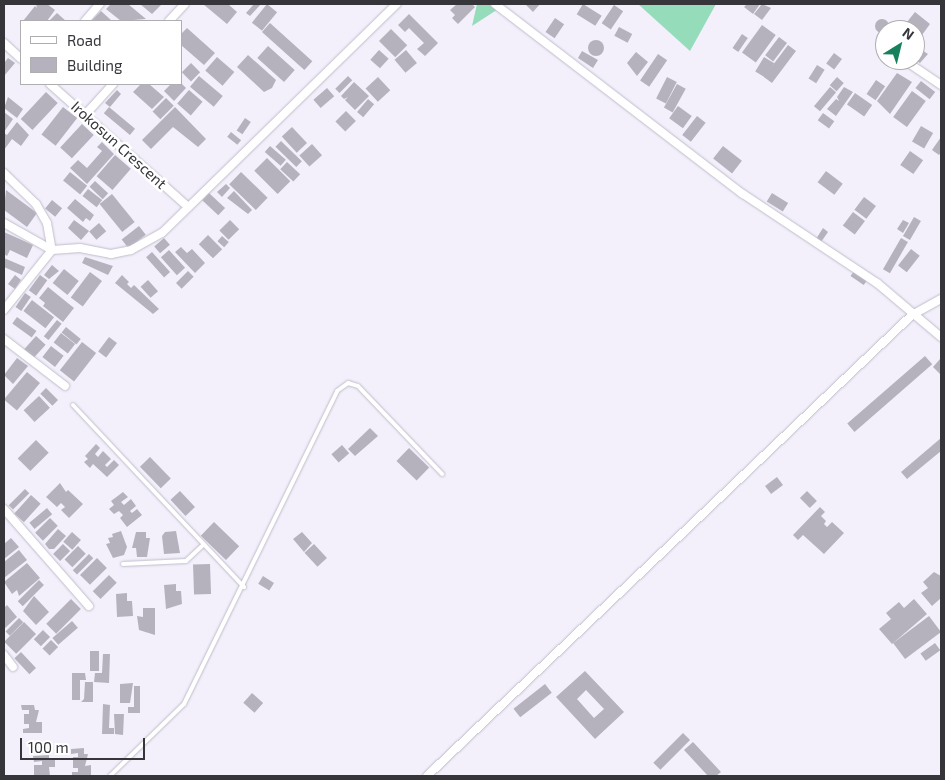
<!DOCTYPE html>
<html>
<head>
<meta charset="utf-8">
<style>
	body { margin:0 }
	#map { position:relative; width:945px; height:780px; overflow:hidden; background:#f3f0fc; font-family:"Exo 2",sans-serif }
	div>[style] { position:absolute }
	.green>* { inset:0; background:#95dcbb }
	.building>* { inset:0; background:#b5b2be; transform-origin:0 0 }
	.round { border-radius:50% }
	.roads { filter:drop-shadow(0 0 1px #c0bdc9) drop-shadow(0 0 1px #c0bdc9) }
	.service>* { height:4px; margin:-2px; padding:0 2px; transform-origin:2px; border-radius:2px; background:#fff }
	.minor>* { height:8px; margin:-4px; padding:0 4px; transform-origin:4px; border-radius:4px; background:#fff }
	span { translate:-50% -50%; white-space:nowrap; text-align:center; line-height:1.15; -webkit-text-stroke:5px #fff; paint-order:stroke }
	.street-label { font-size:15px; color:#36353a }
	.frame { position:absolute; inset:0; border:5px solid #36353a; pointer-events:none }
	.legend { position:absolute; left:20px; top:20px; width:162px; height:65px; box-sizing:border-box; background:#fff; border:1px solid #afaeb0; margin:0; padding:6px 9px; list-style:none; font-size:15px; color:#36353a }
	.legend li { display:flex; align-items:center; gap:10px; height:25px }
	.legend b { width:25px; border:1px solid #afaeb0 }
	.north { position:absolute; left:875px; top:20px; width:50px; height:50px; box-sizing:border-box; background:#fff; border:1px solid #afaeb0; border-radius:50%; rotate:36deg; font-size:14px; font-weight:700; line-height:20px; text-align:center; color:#36353a }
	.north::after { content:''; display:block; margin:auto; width:18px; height:22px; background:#17815d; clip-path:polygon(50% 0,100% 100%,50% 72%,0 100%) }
	.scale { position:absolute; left:20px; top:738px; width:125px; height:22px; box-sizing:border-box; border:2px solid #36353a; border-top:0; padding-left:6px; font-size:15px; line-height:18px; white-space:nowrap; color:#36353a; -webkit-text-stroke:4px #fff; paint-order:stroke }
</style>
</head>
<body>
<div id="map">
	<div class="green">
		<i style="clip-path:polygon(477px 4px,506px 4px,472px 26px)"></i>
		<i style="clip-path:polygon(638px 4px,716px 4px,690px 51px)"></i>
	</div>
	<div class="building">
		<i style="clip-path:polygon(36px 4px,47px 4px,55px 10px,47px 21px,23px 21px,35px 6px,37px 8px)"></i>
		<i style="clip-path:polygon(111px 4px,128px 4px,146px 19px,121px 21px,106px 9px)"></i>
		<i style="clip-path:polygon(140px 4px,162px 4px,152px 14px)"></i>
		<i style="clip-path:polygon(203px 4px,228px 4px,237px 12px,227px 24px)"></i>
		<i style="clip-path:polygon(254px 4px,261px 4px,250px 16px,246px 13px)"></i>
		<i style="left:267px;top:4px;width:13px;height:24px;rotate:39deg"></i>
		<i style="clip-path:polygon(457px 4px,472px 4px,475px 7px,458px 24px,452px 18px,455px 15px,450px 10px)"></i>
		<i style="clip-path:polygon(525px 4px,540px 4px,533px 12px)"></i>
		<i style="left:583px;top:4px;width:22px;height:12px;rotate:32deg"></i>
		<i style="clip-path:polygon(747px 4px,760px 4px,753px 14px,744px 7px)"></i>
		<i style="clip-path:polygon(762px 4px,771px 8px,762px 20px,754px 14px)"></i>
		<i style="left:614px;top:5px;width:11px;height:22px;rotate:34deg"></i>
		<i style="clip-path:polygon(101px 11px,112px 21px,91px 21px)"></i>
		<i style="clip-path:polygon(915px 12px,930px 24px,922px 35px,916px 33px,907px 22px)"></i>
		<i style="clip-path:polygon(57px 13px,66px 21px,49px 21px)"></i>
		<i style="clip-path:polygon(409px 14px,438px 43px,425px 56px,417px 49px,424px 43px,409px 28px,405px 32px,398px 25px)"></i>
		<i style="left:555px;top:18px;width:11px;height:17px;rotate:34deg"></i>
		<i class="round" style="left:875px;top:19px;width:14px;height:14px"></i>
		<i style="left:270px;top:23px;width:57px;height:12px;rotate:42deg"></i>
		<i style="left:762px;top:25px;width:17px;height:34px;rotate:36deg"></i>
		<i style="left:619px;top:27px;width:15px;height:10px;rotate:28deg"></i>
		<i style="clip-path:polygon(187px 28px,215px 53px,204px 65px,181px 45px,181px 34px)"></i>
		<i style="left:391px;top:29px;width:23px;height:17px;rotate:45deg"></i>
		<i style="left:742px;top:34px;width:7px;height:17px;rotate:34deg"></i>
		<i style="left:779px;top:37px;width:10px;height:23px;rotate:37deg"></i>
		<i class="round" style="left:588px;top:40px;width:16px;height:16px"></i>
		<i style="left:788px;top:45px;width:10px;height:40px;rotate:37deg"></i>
		<i style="left:268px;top:46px;width:36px;height:16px;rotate:42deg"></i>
		<i style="clip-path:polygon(917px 47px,928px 54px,920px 63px,915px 60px)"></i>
		<i style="left:379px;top:50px;width:13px;height:13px;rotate:42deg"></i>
		<i style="left:406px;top:50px;width:17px;height:15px;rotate:50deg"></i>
		<i style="clip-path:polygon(582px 51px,598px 60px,593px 68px,578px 58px)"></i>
		<i style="clip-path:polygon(636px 52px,648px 62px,637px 76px,627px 63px)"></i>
		<i style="left:834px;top:53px;width:10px;height:13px;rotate:37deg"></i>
		<i style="left:658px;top:54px;width:11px;height:32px;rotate:34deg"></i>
		<i style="clip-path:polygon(248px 55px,276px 80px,272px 88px,264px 92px,237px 67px)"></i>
		<i style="left:217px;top:57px;width:23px;height:18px;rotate:41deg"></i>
		<i style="left:764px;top:57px;width:12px;height:17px;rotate:31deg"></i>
		<i style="clip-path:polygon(8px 58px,15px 63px,4px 76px,4px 63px)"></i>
		<i style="left:191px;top:63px;width:13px;height:13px;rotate:45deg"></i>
		<i style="left:817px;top:65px;width:9px;height:16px;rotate:32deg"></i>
		<i style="clip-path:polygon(897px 73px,912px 82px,890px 114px,877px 101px)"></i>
		<i style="left:199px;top:76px;width:31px;height:14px;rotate:40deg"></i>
		<i style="left:348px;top:76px;width:6px;height:18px;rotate:45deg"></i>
		<i style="left:378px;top:77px;width:18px;height:17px;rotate:47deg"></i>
		<i style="left:667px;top:77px;width:11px;height:24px;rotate:27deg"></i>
		<i style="left:837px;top:77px;width:9px;height:11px;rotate:41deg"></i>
		<i style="left:876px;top:80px;width:11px;height:17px;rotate:34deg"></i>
		<i style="left:921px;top:81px;width:18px;height:9px;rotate:38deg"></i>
		<i style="clip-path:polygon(354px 82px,369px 96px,355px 110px,345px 100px,348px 97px,344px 99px,341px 96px)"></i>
		<i style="clip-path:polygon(141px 84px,149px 84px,164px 97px,152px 109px,133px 92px)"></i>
		<i style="clip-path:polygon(171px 84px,182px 84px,186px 88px,174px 101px,164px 91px)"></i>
		<i style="left:677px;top:84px;width:10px;height:27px;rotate:29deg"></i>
		<i style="left:830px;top:87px;width:8px;height:25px;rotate:40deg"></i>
		<i style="clip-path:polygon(844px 87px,853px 92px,836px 116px,827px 109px,836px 99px,839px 101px,837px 97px)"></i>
		<i style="left:327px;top:88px;width:11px;height:18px;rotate:49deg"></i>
		<i style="clip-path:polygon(117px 90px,121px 94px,110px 107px,105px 103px)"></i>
		<i style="left:189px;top:90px;width:18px;height:18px;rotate:41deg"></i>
		<i style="left:912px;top:91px;width:17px;height:32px;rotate:36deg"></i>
		<i style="left:46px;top:92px;width:16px;height:37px;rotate:43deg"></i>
		<i style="left:855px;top:93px;width:21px;height:14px;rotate:35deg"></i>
		<i style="clip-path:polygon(8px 97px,23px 109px,17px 118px,4px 108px)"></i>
		<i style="left:166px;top:98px;width:11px;height:19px;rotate:45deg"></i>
		<i style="left:368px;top:99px;width:8px;height:17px;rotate:40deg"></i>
		<i style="left:678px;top:106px;width:17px;height:15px;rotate:36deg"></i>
		<i style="left:63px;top:107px;width:18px;height:35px;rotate:38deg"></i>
		<i style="left:109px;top:107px;width:34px;height:8px;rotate:40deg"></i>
		<i style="clip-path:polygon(175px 107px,206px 139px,198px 147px,173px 127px,151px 149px,142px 140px)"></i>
		<i style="left:346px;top:111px;width:14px;height:15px;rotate:45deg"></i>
		<i style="clip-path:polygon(4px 112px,13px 119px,4px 132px)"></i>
		<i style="left:823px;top:113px;width:14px;height:9px;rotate:36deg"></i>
		<i style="left:697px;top:116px;width:11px;height:24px;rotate:38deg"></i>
		<i style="left:245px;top:118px;width:7px;height:15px;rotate:34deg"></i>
		<i style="clip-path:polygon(17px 122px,29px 135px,21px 146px,12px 139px,4px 150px,4px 133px,7px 135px)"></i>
		<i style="left:82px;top:124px;width:16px;height:32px;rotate:43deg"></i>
		<i style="left:921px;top:126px;width:14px;height:18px;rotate:30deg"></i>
		<i style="left:292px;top:127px;width:22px;height:14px;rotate:47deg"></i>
		<i style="left:231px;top:132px;width:13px;height:6px;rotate:39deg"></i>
		<i style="clip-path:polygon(941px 137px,941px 152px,939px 155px,932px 150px)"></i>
		<i style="left:281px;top:141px;width:29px;height:8px;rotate:44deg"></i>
		<i style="clip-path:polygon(102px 142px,114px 154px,87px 184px,70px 168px,78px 160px,87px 168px,102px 151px,97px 147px)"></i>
		<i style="left:312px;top:144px;width:15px;height:17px;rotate:48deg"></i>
		<i style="left:270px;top:146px;width:21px;height:8px;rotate:41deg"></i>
		<i style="left:723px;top:146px;width:24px;height:16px;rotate:38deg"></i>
		<i style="left:910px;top:151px;width:16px;height:17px;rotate:35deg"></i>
		<i style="left:115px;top:155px;width:21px;height:28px;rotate:41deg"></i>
		<i style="left:267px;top:158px;width:33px;height:18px;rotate:45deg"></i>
		<i style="left:287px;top:162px;width:18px;height:10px;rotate:43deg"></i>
		<i style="left:826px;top:171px;width:21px;height:14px;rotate:37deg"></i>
		<i style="left:70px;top:172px;width:22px;height:11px;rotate:39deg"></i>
		<i style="left:241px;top:172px;width:37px;height:17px;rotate:44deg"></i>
		<i style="left:95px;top:181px;width:18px;height:8px;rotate:43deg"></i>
		<i style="clip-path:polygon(226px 184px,230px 188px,222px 197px,217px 192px)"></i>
		<i style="left:88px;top:189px;width:18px;height:9px;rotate:38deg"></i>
		<i style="clip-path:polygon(6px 190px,37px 213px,27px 227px,4px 210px)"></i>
		<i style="clip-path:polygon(234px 191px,252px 210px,248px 214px,227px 198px)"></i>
		<i style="left:209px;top:193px;width:22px;height:10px;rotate:43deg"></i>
		<i style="left:772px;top:193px;width:19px;height:10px;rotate:32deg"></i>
		<i style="left:112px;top:194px;width:36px;height:16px;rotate:51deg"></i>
		<i style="left:864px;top:197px;width:15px;height:16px;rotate:37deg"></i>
		<i style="clip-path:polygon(75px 199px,94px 215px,90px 221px,86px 218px,83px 222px,67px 208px)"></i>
		<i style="left:52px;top:200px;width:13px;height:11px;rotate:39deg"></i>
		<i style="left:853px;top:212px;width:15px;height:17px;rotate:37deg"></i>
		<i style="left:914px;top:217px;width:8px;height:22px;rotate:30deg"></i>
		<i style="clip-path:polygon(74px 220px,89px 231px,81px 240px,68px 228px)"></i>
		<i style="left:230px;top:220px;width:13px;height:15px;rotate:45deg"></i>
		<i style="clip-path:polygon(903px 220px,909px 223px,903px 233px,897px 229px)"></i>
		<i style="left:99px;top:223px;width:11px;height:13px;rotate:49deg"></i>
		<i style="left:139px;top:226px;width:11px;height:22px;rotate:52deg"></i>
		<i style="clip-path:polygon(823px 228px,828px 232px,821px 242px,816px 239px)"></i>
		<i style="clip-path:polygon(4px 232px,33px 245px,27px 258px,10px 250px,7px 256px,4px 254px)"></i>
		<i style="left:208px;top:235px;width:20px;height:13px;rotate:45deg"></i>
		<i style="left:222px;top:236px;width:9px;height:7px;rotate:41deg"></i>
		<i style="left:164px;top:238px;width:9px;height:13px;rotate:49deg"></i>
		<i style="left:901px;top:238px;width:8px;height:36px;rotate:30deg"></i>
		<i style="clip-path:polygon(181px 247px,187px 253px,192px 249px,205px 263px,195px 273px,175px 252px)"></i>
		<i style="left:911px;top:249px;width:11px;height:21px;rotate:38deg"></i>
		<i style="left:169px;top:250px;width:24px;height:11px;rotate:48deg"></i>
		<i style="left:152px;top:252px;width:27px;height:8px;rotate:48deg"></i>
		<i style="clip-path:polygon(85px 257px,113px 266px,108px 275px,82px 263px)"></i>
		<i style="clip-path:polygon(4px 258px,25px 267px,22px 275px,4px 267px)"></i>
		<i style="clip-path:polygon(52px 265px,59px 271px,49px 279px,44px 275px)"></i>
		<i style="left:64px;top:269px;width:19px;height:18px;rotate:39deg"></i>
		<i style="left:188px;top:271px;width:8px;height:17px;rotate:45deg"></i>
		<i style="left:854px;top:271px;width:16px;height:6px;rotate:35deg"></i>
		<i style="left:90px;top:272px;width:15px;height:32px;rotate:37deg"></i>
		<i style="clip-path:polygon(15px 275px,21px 280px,15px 289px,8px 284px)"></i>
		<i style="left:40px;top:275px;width:9px;height:19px;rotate:36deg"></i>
		<i style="clip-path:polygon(122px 275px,129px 282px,127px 284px,131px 288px,134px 285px,159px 309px,153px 314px,115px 283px)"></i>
		<i style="left:148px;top:280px;width:15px;height:10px;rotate:48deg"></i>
		<i style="clip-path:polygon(48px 287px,74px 308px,63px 322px,43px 306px,45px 303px,39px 298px)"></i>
		<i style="left:25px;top:293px;width:7px;height:17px;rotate:34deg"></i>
		<i style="left:32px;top:300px;width:28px;height:14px;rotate:38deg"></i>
		<i style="left:17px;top:317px;width:24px;height:8px;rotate:36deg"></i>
		<i style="left:57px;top:320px;width:6px;height:21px;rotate:39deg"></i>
		<i style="left:66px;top:327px;width:19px;height:7px;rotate:39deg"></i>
		<i style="left:61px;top:333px;width:18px;height:12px;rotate:38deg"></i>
		<i style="left:36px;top:336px;width:13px;height:18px;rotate:42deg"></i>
		<i style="left:109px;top:337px;width:10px;height:18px;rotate:37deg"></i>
		<i style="left:82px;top:342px;width:18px;height:36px;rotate:38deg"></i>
		<i style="left:51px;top:346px;width:16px;height:14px;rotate:38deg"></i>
		<i style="left:925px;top:356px;width:11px;height:103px;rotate:49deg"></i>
		<i style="clip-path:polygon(17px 358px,28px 366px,13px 384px,4px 375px)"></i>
		<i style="clip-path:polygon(940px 359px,941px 360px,941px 375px,933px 367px)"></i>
		<i style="left:27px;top:372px;width:17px;height:36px;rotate:40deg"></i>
		<i style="left:46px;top:388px;width:17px;height:8px;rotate:45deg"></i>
		<i style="left:39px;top:396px;width:16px;height:21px;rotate:47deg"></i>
		<i style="clip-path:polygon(370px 428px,378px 436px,355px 456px,348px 449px)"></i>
		<i style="clip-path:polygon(941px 438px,941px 451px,907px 479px,901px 472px)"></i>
		<i style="left:36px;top:440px;width:18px;height:26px;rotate:45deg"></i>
		<i style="clip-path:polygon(96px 444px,100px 448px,95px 454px,98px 457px,103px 451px,111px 459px,105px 465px,107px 467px,114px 460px,119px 465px,107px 477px,93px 464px,90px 468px,84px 462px,88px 459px,85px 456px)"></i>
		<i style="left:342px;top:445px;width:11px;height:14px;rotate:49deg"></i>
		<i style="left:409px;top:448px;width:28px;height:18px;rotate:44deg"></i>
		<i style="left:150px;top:457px;width:30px;height:14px;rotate:46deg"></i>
		<i style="left:777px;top:477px;width:10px;height:15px;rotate:53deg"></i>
		<i style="clip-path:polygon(60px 483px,66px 492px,68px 490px,83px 504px,69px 518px,61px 510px,65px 507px,61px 503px,57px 507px,46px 497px)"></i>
		<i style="left:25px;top:489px;width:6px;height:23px;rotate:45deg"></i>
		<i style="left:180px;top:491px;width:22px;height:13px;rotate:47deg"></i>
		<i style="left:807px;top:491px;width:14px;height:10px;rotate:45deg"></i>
		<i style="clip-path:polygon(123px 492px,128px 497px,121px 502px,124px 505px,131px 499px,136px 506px,130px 511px,132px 513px,137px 509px,142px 515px,127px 527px,120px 518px,123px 515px,119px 511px,114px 514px,109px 509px,114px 505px,111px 501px)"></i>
		<i style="left:31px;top:495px;width:13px;height:25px;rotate:42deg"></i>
		<i style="clip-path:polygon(820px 507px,825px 512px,821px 516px,826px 521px,824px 524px,827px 527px,832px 522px,844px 533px,824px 554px,803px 535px,798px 540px,793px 535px)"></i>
		<i style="left:47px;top:508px;width:8px;height:23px;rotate:50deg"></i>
		<i style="left:50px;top:518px;width:11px;height:21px;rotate:45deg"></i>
		<i style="left:214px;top:522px;width:35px;height:19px;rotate:44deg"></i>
		<i style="clip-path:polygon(58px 529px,66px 536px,54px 549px,49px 549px,45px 544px)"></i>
		<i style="clip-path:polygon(121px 531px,127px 547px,124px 555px,113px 558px,106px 544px,110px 543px,108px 538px,113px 537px,112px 534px)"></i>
		<i style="clip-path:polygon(176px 531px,180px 553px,164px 554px,162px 536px,165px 532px)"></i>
		<i style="left:72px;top:532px;width:12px;height:13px;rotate:42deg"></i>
		<i style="clip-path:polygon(136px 532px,146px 532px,146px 538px,150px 538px,147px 557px,137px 557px,136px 548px,132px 548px)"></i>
		<i style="clip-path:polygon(302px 532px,312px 543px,304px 552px,293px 539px)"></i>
		<i style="clip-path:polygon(11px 538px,19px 547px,4px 559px,4px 544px)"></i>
		<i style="left:63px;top:544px;width:10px;height:14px;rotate:45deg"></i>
		<i style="left:314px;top:544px;width:19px;height:13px;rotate:47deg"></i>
		<i style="left:78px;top:546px;width:11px;height:19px;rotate:45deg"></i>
		<i style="clip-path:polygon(19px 550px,27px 560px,4px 578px,4px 562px)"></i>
		<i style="left:89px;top:554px;width:6px;height:23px;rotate:45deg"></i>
		<i style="left:97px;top:558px;width:14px;height:24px;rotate:45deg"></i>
		<i style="clip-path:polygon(27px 563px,40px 578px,19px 596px,17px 590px,12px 594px,4px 582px)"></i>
		<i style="left:210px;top:564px;width:30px;height:17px;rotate:88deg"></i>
		<i style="clip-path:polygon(934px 572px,941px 576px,941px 598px,932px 606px,921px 593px,928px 588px,923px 582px)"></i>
		<i style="left:109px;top:575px;width:11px;height:23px;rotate:45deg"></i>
		<i style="left:263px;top:576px;width:13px;height:9px;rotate:32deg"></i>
		<i style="left:39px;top:580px;width:7px;height:30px;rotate:45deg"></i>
		<i style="clip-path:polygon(176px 584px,176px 591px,181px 591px,182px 604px,166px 609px,164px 585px)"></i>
		<i style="clip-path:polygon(127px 593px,127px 601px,132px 601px,133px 616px,117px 617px,116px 594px)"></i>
		<i style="clip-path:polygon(34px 596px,49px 612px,36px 625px,23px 611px)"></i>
		<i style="left:71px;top:599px;width:14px;height:35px;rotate:45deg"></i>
		<i style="clip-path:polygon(914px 599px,927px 614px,892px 644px,879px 629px,891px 619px,886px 613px,899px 602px,904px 608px)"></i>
		<i style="clip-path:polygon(7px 605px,17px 617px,4px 629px,4px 608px)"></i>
		<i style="clip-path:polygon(143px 608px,155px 608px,155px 635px,139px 630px,137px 616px,143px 617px)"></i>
		<i style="left:929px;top:616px;width:20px;height:45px;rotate:53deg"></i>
		<i style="left:19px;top:618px;width:6px;height:19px;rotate:45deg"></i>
		<i style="left:72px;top:621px;width:9px;height:26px;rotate:49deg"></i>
		<i style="left:24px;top:622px;width:17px;height:28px;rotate:45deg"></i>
		<i style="left:43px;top:630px;width:10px;height:13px;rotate:45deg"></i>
		<i style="left:51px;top:640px;width:10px;height:12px;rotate:45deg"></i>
		<i style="left:935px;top:643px;width:9px;height:18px;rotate:54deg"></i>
		<i style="left:90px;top:651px;width:9px;height:20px"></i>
		<i style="left:21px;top:652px;width:22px;height:9px;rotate:47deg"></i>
		<i style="clip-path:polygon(103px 654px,110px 654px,109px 683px,94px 682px,95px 673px,102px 673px)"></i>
		<i style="clip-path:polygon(evenodd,585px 671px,624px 712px,595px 739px,556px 697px,585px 671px,586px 690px,604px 709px,594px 718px,577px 699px,586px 690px)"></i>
		<i style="clip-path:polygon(72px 673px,85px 673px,86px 680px,80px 680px,80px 700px,72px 700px)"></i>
		<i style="clip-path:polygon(85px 682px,93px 682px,93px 702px,81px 702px,84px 699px)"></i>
		<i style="clip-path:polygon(133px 683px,130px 703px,120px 703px,120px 684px)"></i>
		<i style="left:545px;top:684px;width:11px;height:40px;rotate:52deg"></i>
		<i style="clip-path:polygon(134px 686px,140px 686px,140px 713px,128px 713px,128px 707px,134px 707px)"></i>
		<i style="left:252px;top:693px;width:15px;height:13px;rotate:42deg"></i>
		<i style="clip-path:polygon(103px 704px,110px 705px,109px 728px,114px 728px,114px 734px,102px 734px)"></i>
		<i style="clip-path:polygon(21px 705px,34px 705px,35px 710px,39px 710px,36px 722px,42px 722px,42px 733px,23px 733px,23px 729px,29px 728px,29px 724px,24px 724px,24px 714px,29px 714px,29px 710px,22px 710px)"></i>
		<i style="clip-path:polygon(114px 714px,124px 714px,123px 735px,115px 734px)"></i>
		<i style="left:683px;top:733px;width:10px;height:42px;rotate:45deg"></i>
		<i style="clip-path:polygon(693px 742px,721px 772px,716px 776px,708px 776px,684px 750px)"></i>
		<i style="clip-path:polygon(84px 748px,84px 754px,88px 754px,85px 766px,91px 765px,91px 776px,72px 776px,72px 772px,78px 772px,78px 768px,73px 768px,73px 757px,78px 757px,78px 753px,71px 754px,71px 749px)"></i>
		<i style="clip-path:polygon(49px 755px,49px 760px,55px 759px,55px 767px,49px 767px,50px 776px,34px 776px,34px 765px,42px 765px,42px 761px,34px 762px,33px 756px)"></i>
	</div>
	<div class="roads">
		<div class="service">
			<i style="left:73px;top:405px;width:250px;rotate:46.8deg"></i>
			<i style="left:123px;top:564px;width:63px;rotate:-2.7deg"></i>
			<i style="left:186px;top:561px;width:23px;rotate:-43deg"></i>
			<i style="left:110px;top:776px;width:103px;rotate:-44.2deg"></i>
			<i style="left:184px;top:704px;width:348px;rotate:-63.9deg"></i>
			<i style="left:337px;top:391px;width:14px;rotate:-36deg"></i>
			<i style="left:348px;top:383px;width:10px;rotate:17deg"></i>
			<i style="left:358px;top:386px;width:122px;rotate:46.3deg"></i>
		</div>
		<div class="minor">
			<i style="left:495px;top:4px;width:312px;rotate:37.5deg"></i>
			<i style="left:743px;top:194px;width:161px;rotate:33.6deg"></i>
			<i style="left:877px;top:283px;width:84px;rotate:40.2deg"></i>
			<i style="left:85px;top:21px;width:23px;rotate:-49deg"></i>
			<i style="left:169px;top:21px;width:23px;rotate:-47deg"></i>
			<i style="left:4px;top:43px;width:23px;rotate:43deg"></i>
			<i style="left:884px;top:46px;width:1px;rotate:45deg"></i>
			<i style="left:904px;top:60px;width:45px;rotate:34deg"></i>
			<i style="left:50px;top:84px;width:185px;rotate:41.7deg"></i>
			<i style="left:85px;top:115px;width:42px;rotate:-47.9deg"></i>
			<i style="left:4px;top:173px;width:45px;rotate:44.1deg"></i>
			<i style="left:36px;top:204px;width:22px;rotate:60deg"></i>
			<i style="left:47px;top:223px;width:27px;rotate:80deg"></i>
			<i style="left:52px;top:250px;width:77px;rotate:128.7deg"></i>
			<i style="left:4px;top:223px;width:55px;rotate:29.4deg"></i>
			<i style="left:52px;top:250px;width:28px;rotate:-4deg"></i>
			<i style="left:80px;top:248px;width:32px;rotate:11deg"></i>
			<i style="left:111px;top:254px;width:20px;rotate:-11deg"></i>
			<i style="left:131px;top:250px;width:35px;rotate:-29deg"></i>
			<i style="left:162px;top:233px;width:328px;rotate:-44.3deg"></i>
			<i style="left:4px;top:339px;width:77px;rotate:37.6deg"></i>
			<i style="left:4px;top:509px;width:129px;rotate:48.8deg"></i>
			<i style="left:4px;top:655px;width:15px;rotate:53deg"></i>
			<i style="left:427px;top:776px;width:669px;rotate:-43.55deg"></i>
			<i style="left:912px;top:315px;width:33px;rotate:-29deg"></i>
		</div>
	</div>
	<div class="street-label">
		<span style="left:119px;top:145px;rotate:42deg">Irokosun Crescent</span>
	</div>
	<div class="frame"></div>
	<ul class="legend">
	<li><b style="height:6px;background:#fff"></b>Road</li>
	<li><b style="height:14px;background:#b5b2be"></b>Building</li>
	</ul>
	<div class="north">N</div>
	<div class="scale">100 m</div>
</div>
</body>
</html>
